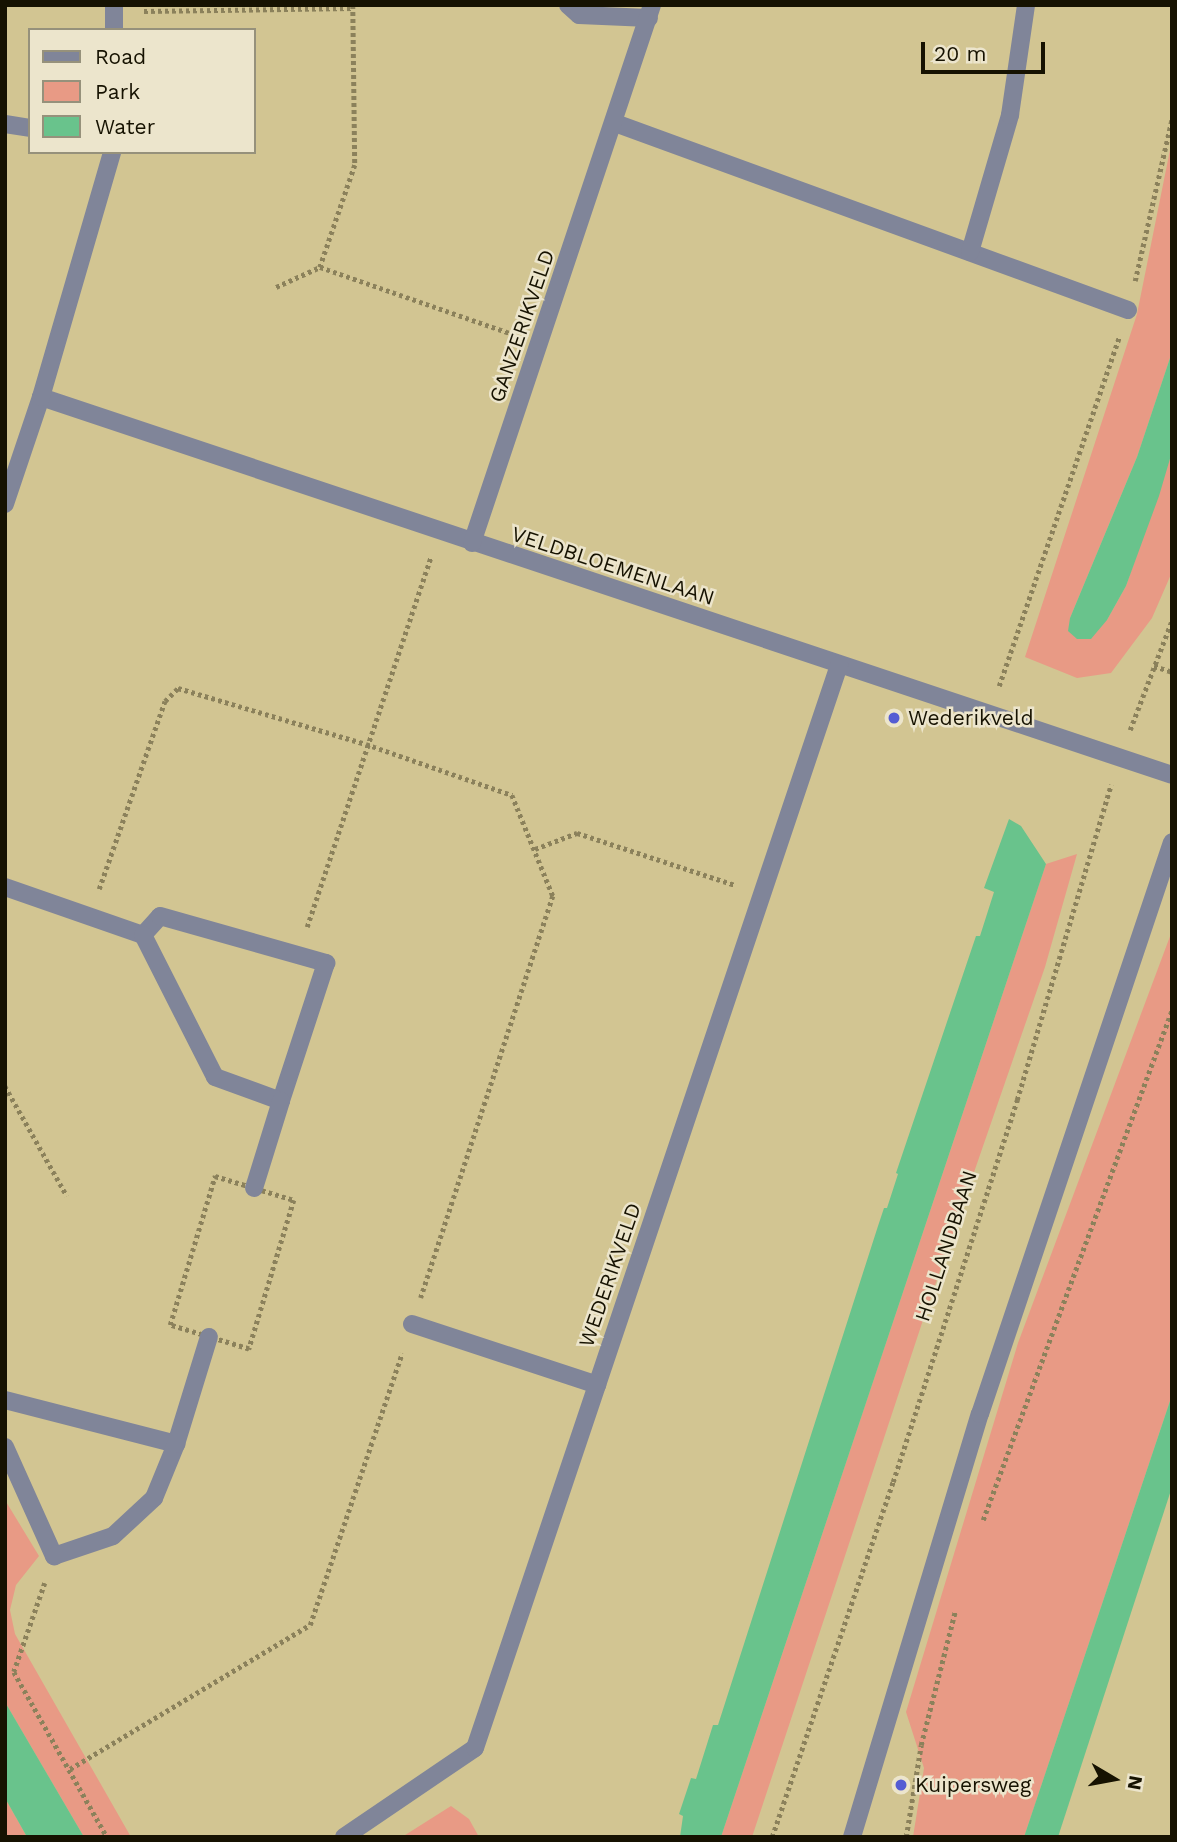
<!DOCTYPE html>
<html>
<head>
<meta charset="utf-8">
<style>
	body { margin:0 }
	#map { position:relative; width:1177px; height:1842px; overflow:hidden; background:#d2c592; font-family:"Work Sans",sans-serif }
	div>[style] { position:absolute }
	.green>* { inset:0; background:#e89a85 }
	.water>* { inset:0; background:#69c38c }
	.path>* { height:4.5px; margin-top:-2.25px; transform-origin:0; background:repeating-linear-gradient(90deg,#8b815b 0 3.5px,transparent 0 7px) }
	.minor>* { height:18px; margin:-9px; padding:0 9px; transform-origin:9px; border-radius:9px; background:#808599 }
	.dots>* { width:19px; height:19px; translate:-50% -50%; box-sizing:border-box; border:4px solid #ece5cc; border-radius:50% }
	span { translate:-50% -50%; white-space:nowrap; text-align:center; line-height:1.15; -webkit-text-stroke:5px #ece5cc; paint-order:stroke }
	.street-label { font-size:21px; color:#161201 }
	.poi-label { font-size:21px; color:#161201 }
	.left { translate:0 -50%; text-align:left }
	.frame { position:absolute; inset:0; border:7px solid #161201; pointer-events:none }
	.legend { position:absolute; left:28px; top:28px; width:228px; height:126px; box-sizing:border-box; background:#ece5cc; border:2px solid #96917b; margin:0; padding:9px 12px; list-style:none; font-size:21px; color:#161201 }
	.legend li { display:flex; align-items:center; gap:14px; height:35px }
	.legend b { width:35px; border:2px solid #96917b }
	.north { position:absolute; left:1079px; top:1744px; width:70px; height:70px; -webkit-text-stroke:5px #ece5cc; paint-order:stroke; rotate:100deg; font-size:19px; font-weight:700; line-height:28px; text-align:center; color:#161201 }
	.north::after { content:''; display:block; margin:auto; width:24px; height:32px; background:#161201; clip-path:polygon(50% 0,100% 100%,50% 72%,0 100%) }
	.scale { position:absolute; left:921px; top:42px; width:124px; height:32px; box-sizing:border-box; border:4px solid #161201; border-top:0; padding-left:9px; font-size:21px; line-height:24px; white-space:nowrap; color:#161201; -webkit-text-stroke:5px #ece5cc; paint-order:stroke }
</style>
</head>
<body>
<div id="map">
	<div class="green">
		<i style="clip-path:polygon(1172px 140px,1172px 352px,1137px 457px,1070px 618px,1107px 620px,1126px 586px,1172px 452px,1172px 572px,1152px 618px,1111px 673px,1077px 678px,1025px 657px,1137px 314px)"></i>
		<i style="clip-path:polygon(1077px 854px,1045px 967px,925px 1314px,752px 1837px,721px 1837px,1046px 864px)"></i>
		<i style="clip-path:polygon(1172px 931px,1172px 1395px,1024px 1837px,913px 1837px,924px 1768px,906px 1712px,1018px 1343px)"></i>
		<i style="clip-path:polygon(5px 1500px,39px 1556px,16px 1585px,10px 1610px,15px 1634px,131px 1837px,84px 1837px,5px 1702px)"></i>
		<i style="clip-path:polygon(5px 1798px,27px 1837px,5px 1837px)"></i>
		<i style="clip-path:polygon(451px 1806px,469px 1819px,479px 1837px,402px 1837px)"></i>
	</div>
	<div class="water">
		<i style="clip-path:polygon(1172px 352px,1172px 452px,1159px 496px,1126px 586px,1107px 620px,1091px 639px,1077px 639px,1068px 631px,1070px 618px,1137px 457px)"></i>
		<i style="clip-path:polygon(1009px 819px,1021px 826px,1046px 864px,721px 1837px,680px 1837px,683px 1816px,679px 1814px,691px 1778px,696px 1779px,713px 1725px,718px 1725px,878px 1226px,884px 1208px,887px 1208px,898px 1174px,896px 1173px,976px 936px,980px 936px,994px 892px,984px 888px)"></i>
		<i style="clip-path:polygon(1172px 1395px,1172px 1487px,1058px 1837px,1024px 1837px)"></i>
		<i style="clip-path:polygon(5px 1702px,84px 1837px,27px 1837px,5px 1798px)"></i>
	</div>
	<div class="path">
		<i style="left:353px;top:5px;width:160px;rotate:89.3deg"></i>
		<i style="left:355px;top:165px;width:108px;rotate:108.9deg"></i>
		<i style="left:320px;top:267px;width:203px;rotate:19.2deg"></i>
		<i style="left:144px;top:11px;width:209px;rotate:-0.8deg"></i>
		<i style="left:1135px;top:281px;width:167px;rotate:-77.2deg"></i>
		<i style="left:276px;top:287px;width:48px;rotate:-24.4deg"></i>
		<i style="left:1154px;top:666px;width:19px;rotate:18deg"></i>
		<i style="left:999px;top:686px;width:369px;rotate:-71deg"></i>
		<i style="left:1130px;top:730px;width:118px;rotate:-69.1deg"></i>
		<i style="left:535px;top:849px;width:45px;rotate:-20.9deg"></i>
		<i style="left:577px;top:833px;width:166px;rotate:18.2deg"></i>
		<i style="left:99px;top:889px;width:199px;rotate:-70.7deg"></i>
		<i style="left:165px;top:701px;width:18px;rotate:-45deg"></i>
		<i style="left:178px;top:688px;width:196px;rotate:16.6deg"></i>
		<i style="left:366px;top:744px;width:155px;rotate:19.3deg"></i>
		<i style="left:512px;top:795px;width:109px;rotate:67.9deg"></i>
		<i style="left:553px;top:896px;width:423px;rotate:108.2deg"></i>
		<i style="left:307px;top:927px;width:390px;rotate:-71.5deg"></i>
		<i style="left:5px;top:1086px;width:126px;rotate:60.6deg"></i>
		<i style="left:215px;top:1176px;width:83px;rotate:16.9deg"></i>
		<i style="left:294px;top:1200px;width:156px;rotate:106.8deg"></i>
		<i style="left:249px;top:1349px;width:83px;rotate:-163.1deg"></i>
		<i style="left:170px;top:1325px;width:156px;rotate:-73.2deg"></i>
		<i style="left:983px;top:1520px;width:544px;rotate:-69.67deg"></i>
		<i style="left:45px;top:1583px;width:94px;rotate:109.2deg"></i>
		<i style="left:14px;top:1672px;width:189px;rotate:60.6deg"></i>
		<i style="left:70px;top:1769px;width:280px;rotate:-31deg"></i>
		<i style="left:310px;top:1625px;width:287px;rotate:-71.3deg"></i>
		<i style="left:772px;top:1837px;width:375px;rotate:-71.2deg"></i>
		<i style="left:893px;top:1482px;width:402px;rotate:-72deg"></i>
		<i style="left:1017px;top:1100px;width:329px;rotate:-73.4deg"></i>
		<i style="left:906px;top:1837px;width:93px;rotate:-80.7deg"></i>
		<i style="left:921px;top:1745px;width:137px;rotate:-75.7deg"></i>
	</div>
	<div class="minor">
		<i style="left:114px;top:5px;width:25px;rotate:90deg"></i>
		<i style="left:568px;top:5px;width:15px;rotate:42deg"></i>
		<i style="left:579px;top:15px;width:70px;rotate:2.5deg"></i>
		<i style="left:615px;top:123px;width:546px;rotate:20.03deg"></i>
		<i style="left:5px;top:124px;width:25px;rotate:9deg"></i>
		<i style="left:970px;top:252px;width:143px;rotate:-73.7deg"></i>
		<i style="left:1010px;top:115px;width:111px;rotate:-81.7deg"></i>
		<i style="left:41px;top:397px;width:1192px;rotate:18.48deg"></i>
		<i style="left:5px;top:504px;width:113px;rotate:-71.4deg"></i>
		<i style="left:41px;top:397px;width:255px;rotate:-73.8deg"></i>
		<i style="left:472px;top:543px;width:567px;rotate:-71.5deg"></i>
		<i style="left:5px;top:887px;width:146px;rotate:19.2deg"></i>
		<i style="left:143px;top:935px;width:25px;rotate:-48deg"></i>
		<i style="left:160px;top:916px;width:173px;rotate:15.8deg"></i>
		<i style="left:326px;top:963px;width:145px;rotate:108.1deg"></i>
		<i style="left:143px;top:935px;width:159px;rotate:63.1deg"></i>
		<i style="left:215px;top:1077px;width:70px;rotate:20deg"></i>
		<i style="left:281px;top:1101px;width:91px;rotate:107.2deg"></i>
		<i style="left:412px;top:1324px;width:195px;rotate:18.2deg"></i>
		<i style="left:5px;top:1400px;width:177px;rotate:14.4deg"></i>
		<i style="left:5px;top:1447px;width:120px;rotate:65.8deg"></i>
		<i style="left:54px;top:1556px;width:62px;rotate:-18.7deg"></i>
		<i style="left:113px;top:1536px;width:56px;rotate:-42.8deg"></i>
		<i style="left:154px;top:1498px;width:58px;rotate:-67.8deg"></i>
		<i style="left:176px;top:1444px;width:112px;rotate:-72.9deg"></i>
		<i style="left:344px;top:1837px;width:158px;rotate:-34.2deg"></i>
		<i style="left:475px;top:1748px;width:1143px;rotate:-71.42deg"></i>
		<i style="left:852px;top:1837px;width:442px;rotate:-73.2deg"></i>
		<i style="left:980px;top:1414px;width:603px;rotate:-71.44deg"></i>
	</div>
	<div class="dots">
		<i style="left:894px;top:718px;background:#545cd3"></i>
		<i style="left:901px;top:1785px;background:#545cd3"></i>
	</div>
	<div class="street-label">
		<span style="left:522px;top:326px;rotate:-71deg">GANZERIKVELD</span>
		<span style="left:613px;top:566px;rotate:18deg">VELDBLOEMENLAAN</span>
		<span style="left:946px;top:1246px;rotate:-72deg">HOLLANDBAAN</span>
		<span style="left:610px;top:1275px;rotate:-71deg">WEDERIKVELD</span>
	</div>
	<div class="poi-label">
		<span class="left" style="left:908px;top:718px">Wederikveld</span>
		<span class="left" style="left:915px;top:1785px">Kuipersweg</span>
	</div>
	<div class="frame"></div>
	<ul class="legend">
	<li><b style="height:9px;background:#808599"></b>Road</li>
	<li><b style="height:19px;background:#e89a85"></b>Park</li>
	<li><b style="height:19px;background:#69c38c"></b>Water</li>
	</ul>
	<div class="north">N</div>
	<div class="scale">20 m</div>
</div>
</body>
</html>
